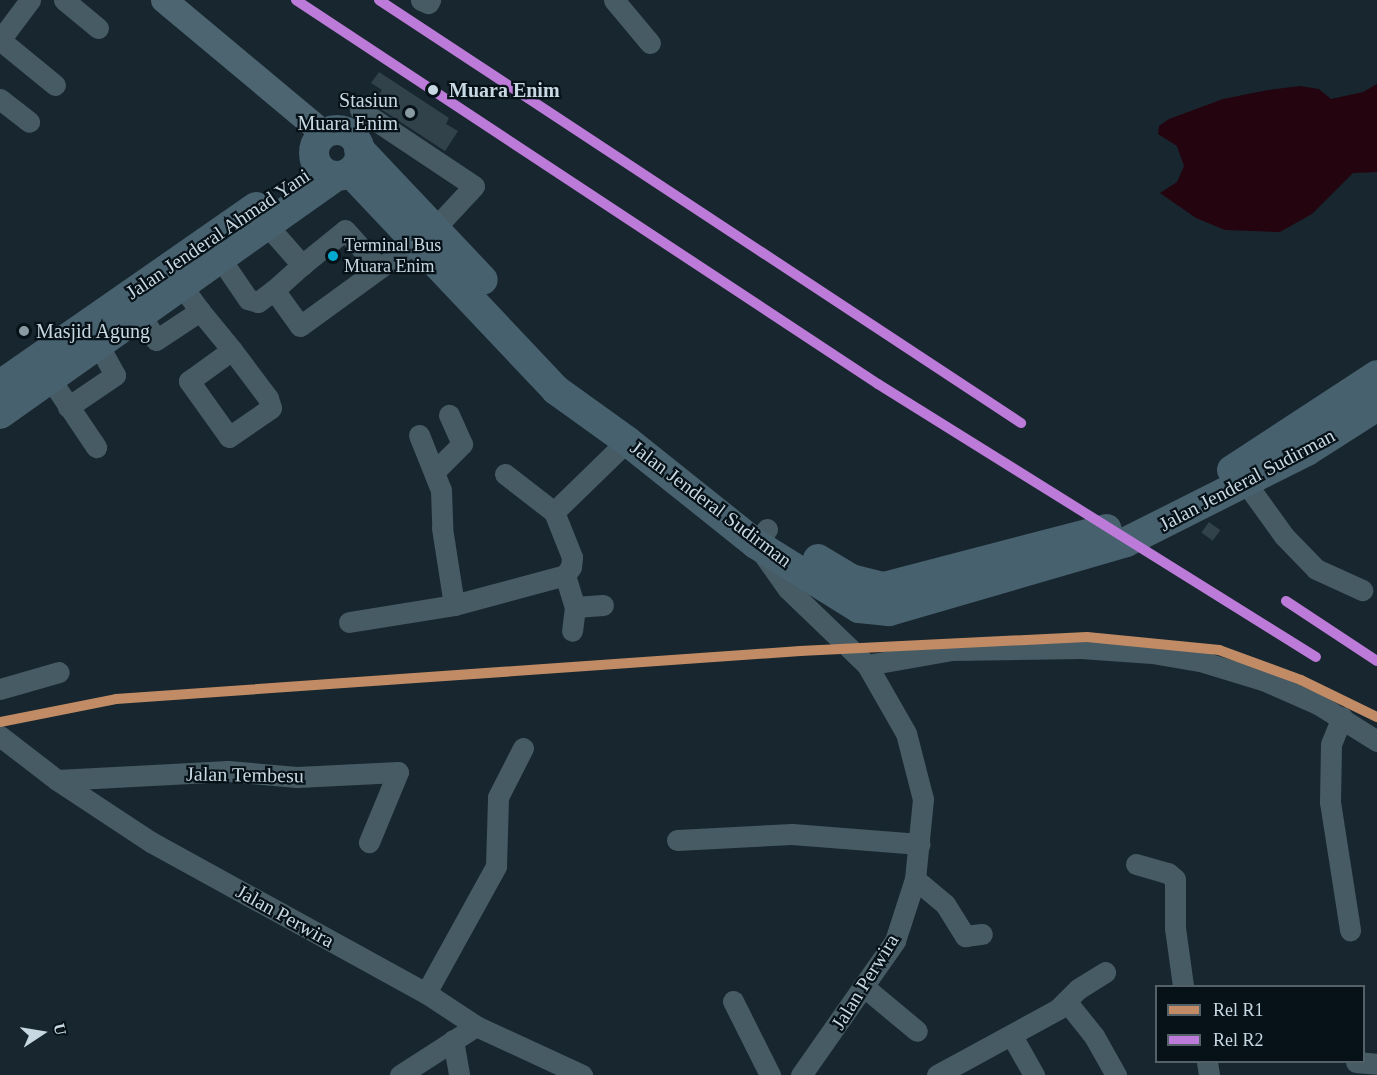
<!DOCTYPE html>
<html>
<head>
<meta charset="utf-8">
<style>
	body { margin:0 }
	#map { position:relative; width:1377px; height:1075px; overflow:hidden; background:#18272f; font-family:Georgia,serif }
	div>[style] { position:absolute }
	.water>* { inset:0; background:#23040f }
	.building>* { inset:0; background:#32424a; transform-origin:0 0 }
	.minor>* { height:21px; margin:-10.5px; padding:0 10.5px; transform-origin:10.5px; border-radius:10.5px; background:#475b65 }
	.major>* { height:26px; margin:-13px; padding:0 13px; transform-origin:13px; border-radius:13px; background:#4d6571 }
	.highway>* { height:30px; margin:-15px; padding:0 15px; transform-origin:15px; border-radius:15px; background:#47616e }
	.highway>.ring { margin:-15px; padding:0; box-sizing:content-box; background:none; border:30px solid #47616e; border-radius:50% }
	.rail-1>* { height:10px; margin:-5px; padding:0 5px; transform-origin:5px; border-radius:5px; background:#c18c65 }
	.rail-2>* { height:10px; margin:-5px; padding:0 5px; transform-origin:5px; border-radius:5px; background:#bd7bd9 }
	.dots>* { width:16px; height:16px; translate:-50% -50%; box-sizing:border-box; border:3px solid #061118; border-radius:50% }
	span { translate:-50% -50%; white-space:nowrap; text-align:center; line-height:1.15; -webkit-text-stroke:4.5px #061118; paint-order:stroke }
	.bus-label { font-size:18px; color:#c8d8e2 }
	.left { translate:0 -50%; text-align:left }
	.stop-label { font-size:20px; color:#c8d8e2; font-weight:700 }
	.poi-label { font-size:20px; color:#c8d8e2 }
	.right { translate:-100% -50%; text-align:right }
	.street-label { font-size:20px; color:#c8d8e2 }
	.legend { position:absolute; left:1155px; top:985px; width:210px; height:78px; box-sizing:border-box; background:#061118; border:2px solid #546169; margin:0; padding:8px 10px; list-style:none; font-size:18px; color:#c8d8e2 }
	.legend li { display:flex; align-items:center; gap:12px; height:30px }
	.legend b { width:30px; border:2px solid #546169 }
	.north { position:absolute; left:12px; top:1003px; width:60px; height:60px; -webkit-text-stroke:4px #061118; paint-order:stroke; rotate:78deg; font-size:16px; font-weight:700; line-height:24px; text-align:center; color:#c8d8e2 }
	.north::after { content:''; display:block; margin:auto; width:21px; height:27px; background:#c8d8e2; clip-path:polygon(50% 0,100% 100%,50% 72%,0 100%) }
</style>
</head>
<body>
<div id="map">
	<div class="water">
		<i style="clip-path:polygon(1377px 84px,1377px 172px,1353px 173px,1312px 214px,1280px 232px,1225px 230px,1196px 218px,1160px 193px,1177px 182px,1184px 166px,1177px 146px,1158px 134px,1159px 126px,1169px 119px,1223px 99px,1268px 90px,1300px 86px,1319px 89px,1331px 99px,1363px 92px)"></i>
	</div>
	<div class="building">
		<i style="clip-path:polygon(379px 72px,449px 118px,446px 124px,458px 131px,445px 151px,373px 104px,382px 90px,371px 83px)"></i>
		<i style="left:1209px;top:522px;width:14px;height:13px;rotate:36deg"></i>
	</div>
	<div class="minor">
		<i style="left:64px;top:0;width:44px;rotate:39.5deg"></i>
		<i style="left:421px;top:0;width:8px;rotate:23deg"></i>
		<i style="left:428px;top:3px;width:4px;rotate:-56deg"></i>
		<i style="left:614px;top:0;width:56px;rotate:50.1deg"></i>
		<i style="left:0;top:40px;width:71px;rotate:39.3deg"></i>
		<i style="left:0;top:40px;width:50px;rotate:-53.1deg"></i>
		<i style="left:0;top:99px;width:37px;rotate:38deg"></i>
		<i style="left:266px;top:224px;width:55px;rotate:48.7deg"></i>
		<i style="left:302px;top:265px;width:38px;rotate:138deg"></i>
		<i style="left:274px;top:290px;width:44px;rotate:54.2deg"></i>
		<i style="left:300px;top:326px;width:167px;rotate:-36deg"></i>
		<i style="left:435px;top:228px;width:57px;rotate:-47.1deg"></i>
		<i style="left:474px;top:186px;width:137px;rotate:-146.3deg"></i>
		<i style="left:220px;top:258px;width:50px;rotate:55.7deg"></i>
		<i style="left:248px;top:299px;width:10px;rotate:17deg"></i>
		<i style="left:258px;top:302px;width:20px;rotate:-37deg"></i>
		<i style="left:302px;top:265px;width:55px;rotate:-39.1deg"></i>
		<i style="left:345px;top:230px;width:51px;rotate:48.2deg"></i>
		<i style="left:174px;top:275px;width:44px;rotate:54.2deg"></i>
		<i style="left:200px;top:311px;width:50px;rotate:50.6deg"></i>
		<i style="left:232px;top:350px;width:60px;rotate:53.1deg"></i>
		<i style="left:268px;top:398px;width:10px;rotate:73deg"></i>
		<i style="left:271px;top:408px;width:51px;rotate:145.4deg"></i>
		<i style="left:229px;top:437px;width:69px;rotate:-125.5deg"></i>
		<i style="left:189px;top:381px;width:53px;rotate:-35.8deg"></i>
		<i style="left:141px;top:315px;width:29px;rotate:59deg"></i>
		<i style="left:156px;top:340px;width:53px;rotate:-33.4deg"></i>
		<i style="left:51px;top:380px;width:81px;rotate:56.1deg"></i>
		<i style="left:68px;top:407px;width:57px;rotate:-34.2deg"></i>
		<i style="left:115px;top:375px;width:33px;rotate:-119deg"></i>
		<i style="left:419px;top:435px;width:59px;rotate:68.2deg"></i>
		<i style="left:441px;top:490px;width:38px;rotate:88deg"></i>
		<i style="left:442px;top:528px;width:78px;rotate:81.1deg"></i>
		<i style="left:436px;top:470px;width:37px;rotate:-45deg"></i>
		<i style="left:462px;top:444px;width:32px;rotate:-114deg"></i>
		<i style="left:1238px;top:472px;width:79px;rotate:54.3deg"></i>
		<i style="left:1284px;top:536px;width:46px;rotate:45.9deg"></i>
		<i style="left:1316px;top:569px;width:51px;rotate:24.5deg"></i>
		<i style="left:505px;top:474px;width:62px;rotate:37.8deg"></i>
		<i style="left:767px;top:529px;width:19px;rotate:126deg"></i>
		<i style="left:756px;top:544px;width:55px;rotate:54.6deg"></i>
		<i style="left:788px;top:589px;width:110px;rotate:43.9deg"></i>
		<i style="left:867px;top:665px;width:78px;rotate:60.2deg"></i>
		<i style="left:906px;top:733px;width:68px;rotate:75.6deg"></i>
		<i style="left:923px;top:799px;width:80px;rotate:95.7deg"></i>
		<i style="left:915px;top:879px;width:65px;rotate:107.9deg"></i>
		<i style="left:895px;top:941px;width:164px;rotate:125deg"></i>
		<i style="left:565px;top:575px;width:34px;rotate:73deg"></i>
		<i style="left:575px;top:607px;width:24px;rotate:97deg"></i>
		<i style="left:575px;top:607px;width:28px;rotate:-4deg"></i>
		<i style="left:349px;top:622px;width:106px;rotate:-9.2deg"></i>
		<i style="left:454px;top:605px;width:115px;rotate:-15.1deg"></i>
		<i style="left:565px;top:575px;width:10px;rotate:-53deg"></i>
		<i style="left:571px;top:567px;width:10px;rotate:-84deg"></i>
		<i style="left:572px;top:557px;width:48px;rotate:-111.8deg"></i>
		<i style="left:554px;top:512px;width:102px;rotate:-44.2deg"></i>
		<i style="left:867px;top:665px;width:85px;rotate:-10.1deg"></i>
		<i style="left:951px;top:650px;width:130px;rotate:-0.9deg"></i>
		<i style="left:1081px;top:648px;width:71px;rotate:4deg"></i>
		<i style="left:1152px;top:653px;width:49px;rotate:9.5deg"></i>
		<i style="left:1200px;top:661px;width:66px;rotate:16.8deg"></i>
		<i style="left:1263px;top:680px;width:60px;rotate:23.6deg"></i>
		<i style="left:1318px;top:704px;width:70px;rotate:32.1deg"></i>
		<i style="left:0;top:689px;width:61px;rotate:-16.1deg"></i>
		<i style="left:1342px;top:717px;width:29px;rotate:112deg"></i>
		<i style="left:1331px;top:744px;width:58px;rotate:91deg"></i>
		<i style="left:1330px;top:802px;width:130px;rotate:81.1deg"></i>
		<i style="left:0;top:736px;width:72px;rotate:37.7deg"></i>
		<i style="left:57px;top:780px;width:113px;rotate:33.4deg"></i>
		<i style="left:151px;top:842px;width:314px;rotate:28.8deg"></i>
		<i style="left:426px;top:993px;width:60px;rotate:33.4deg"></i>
		<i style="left:476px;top:1026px;width:117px;rotate:24.8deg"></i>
		<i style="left:57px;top:780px;width:171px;rotate:-3deg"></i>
		<i style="left:228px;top:771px;width:69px;rotate:5deg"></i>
		<i style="left:297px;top:777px;width:101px;rotate:-2.8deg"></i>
		<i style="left:398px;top:772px;width:76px;rotate:112.5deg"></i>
		<i style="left:677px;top:840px;width:115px;rotate:-3deg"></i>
		<i style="left:792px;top:834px;width:128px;rotate:4.5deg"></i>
		<i style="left:1136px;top:864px;width:33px;rotate:16deg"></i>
		<i style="left:1168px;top:873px;width:9px;rotate:41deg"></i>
		<i style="left:1175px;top:879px;width:49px;rotate:90deg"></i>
		<i style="left:1175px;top:928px;width:59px;rotate:82.1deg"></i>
		<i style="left:915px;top:879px;width:39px;rotate:40deg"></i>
		<i style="left:945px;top:904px;width:38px;rotate:58deg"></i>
		<i style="left:965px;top:936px;width:17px;rotate:-7deg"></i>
		<i style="left:863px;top:986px;width:70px;rotate:39.8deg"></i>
		<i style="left:426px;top:993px;width:145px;rotate:-61.1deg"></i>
		<i style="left:496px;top:866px;width:69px;rotate:-88.3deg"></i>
		<i style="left:498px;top:797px;width:55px;rotate:-63deg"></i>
		<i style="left:733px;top:1001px;width:83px;rotate:63.4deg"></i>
		<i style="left:1066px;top:1001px;width:45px;rotate:51.3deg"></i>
		<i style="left:1094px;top:1036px;width:45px;rotate:60.6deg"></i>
		<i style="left:1012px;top:1036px;width:45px;rotate:60.6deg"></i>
		<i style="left:453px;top:1040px;width:36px;rotate:80deg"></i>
		<i style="left:1207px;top:1062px;width:13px;rotate:81deg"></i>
		<i style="left:1356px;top:1062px;width:21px;rotate:5deg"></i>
		<i style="left:400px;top:1075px;width:90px;rotate:-32.8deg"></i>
		<i style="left:937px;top:1075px;width:138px;rotate:-28.6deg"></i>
		<i style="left:1058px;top:1009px;width:28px;rotate:-45deg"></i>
		<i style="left:1078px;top:989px;width:32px;rotate:-32deg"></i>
	</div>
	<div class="major">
		<i style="left:164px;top:0;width:209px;rotate:39.9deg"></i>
	</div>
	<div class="highway">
		<i class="ring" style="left:314px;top:130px;width:16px;height:16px"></i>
		<i style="left:359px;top:149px;width:180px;rotate:46.6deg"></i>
		<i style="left:350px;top:172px;width:300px;rotate:46.6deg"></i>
		<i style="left:556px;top:390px;width:87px;rotate:35.7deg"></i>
		<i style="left:627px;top:441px;width:165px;rotate:38.6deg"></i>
		<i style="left:756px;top:544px;width:121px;rotate:31.9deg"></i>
		<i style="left:859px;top:608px;width:30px;rotate:6deg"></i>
		<i style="left:889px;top:611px;width:247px;rotate:-16.2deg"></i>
		<i style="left:1126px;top:542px;width:203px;rotate:-26.7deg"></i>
		<i style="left:1307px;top:451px;width:83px;rotate:-32.7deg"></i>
		<i style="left:0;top:385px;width:312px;rotate:-34.8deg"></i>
		<i style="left:0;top:414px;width:412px;rotate:-35.3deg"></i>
		<i style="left:1232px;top:470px;width:173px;rotate:-33.2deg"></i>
		<i style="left:818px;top:559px;width:39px;rotate:31deg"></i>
		<i style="left:851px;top:579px;width:34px;rotate:14deg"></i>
		<i style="left:884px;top:587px;width:230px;rotate:-14.6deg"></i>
	</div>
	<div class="rail-1">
		<i style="left:0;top:722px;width:118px;rotate:-11.2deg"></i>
		<i style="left:116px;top:699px;width:686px;rotate:-4.01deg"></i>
		<i style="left:800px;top:651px;width:287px;rotate:-2.8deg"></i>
		<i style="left:1087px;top:637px;width:133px;rotate:5.6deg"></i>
		<i style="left:1219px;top:650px;width:87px;rotate:20.1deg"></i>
		<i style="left:1301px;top:680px;width:85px;rotate:26deg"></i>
	</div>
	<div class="rail-2">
		<i style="left:296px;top:0;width:697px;rotate:33.42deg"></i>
		<i style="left:878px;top:384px;width:516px;rotate:31.93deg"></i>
		<i style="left:379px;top:0;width:769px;rotate:33.38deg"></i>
		<i style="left:1286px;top:601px;width:109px;rotate:33.4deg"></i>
	</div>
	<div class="dots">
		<i style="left:433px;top:90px;background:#c8d8e2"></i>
		<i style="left:410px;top:113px;background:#8a9aa3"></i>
		<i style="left:333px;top:256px;background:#00a9ce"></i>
		<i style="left:24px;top:331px;background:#8a9aa3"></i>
	</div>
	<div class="bus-label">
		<span class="left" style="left:344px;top:256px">Terminal Bus<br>Muara Enim</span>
	</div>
	<div class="stop-label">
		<span class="left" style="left:449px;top:90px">Muara Enim</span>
	</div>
	<div class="poi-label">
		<span class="right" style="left:398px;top:112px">Stasiun<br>Muara Enim</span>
		<span class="left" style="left:36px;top:331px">Masjid Agung</span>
	</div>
	<div class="street-label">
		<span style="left:218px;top:234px;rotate:-34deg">Jalan Jenderal Ahmad Yani</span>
		<span style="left:1247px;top:480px;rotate:-28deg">Jalan Jenderal Sudirman</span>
		<span style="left:711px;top:504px;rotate:37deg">Jalan Jenderal Sudirman</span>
		<span style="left:245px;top:775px;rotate:1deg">Jalan Tembesu</span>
		<span style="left:285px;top:916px;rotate:29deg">Jalan Perwira</span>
		<span style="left:865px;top:982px;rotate:-58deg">Jalan Perwira</span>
	</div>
	<ul class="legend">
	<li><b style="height:8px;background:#c18c65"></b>Rel R1</li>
	<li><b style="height:8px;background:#bd7bd9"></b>Rel R2</li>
	</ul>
	<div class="north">U</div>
</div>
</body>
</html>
